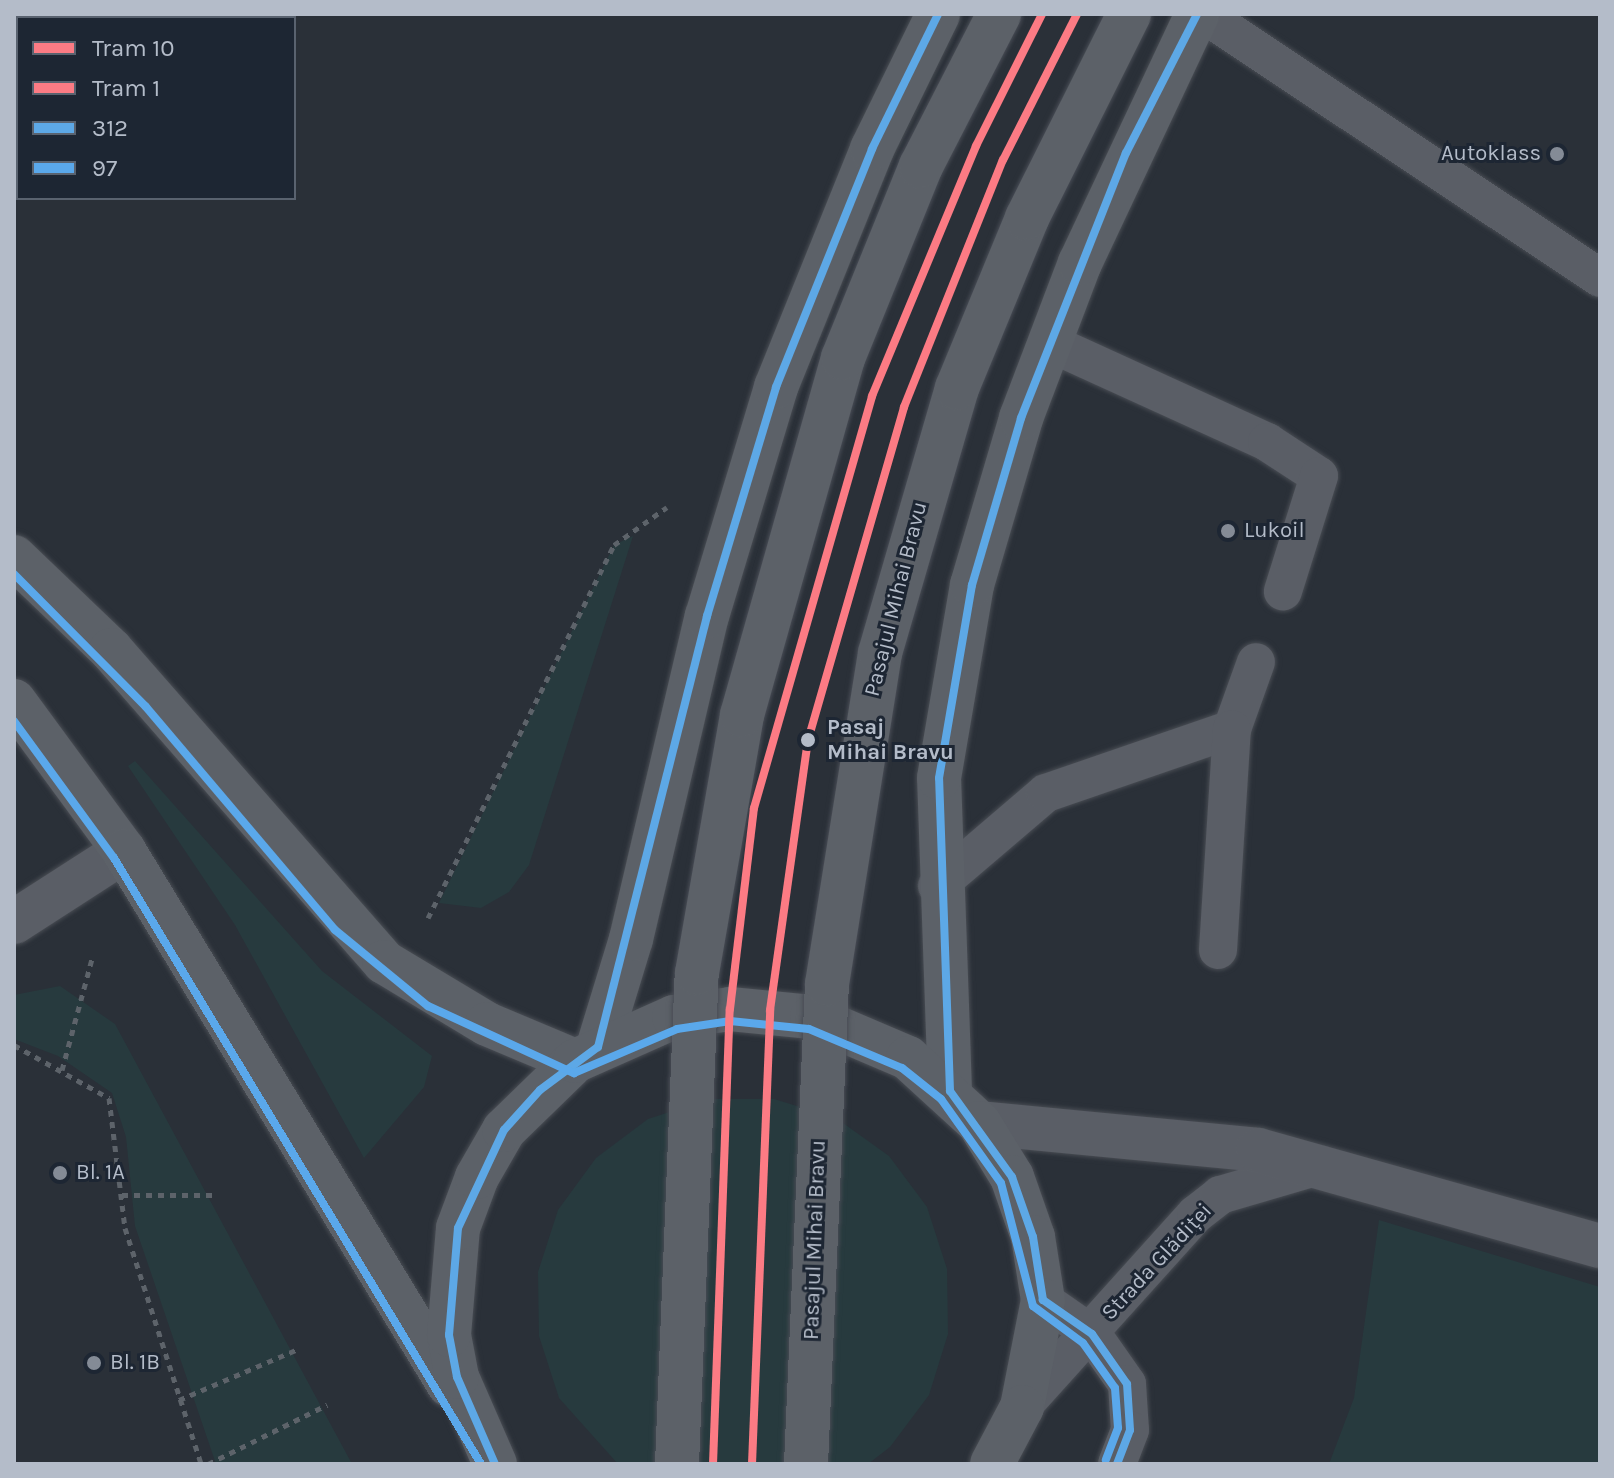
<!DOCTYPE html>
<html>
<head>
<meta charset="utf-8">
<style>
	body { margin:0 }
	#map { position:relative; width:1614px; height:1478px; overflow:hidden; background:#2a3038; font-family:Karla,sans-serif }
	div>[style] { position:absolute }
	.green>* { inset:0; background:#273a3e }
	.path>* { height:5px; margin-top:-2.5px; transform-origin:0; background:repeating-linear-gradient(90deg,#5d636a 0 6px,transparent 0 12px) }
	.roads { filter:drop-shadow(0 0 2px #484c53) drop-shadow(0 0 2px #484c53) }
	.lane>* { height:38px; margin:-19px; padding:0 19px; transform-origin:19px; border-radius:19px; background:#5a5e66 }
	.street>* { height:44px; margin:-22px; padding:0 22px; transform-origin:22px; border-radius:22px; background:#5a5e66 }
	.primary>* { height:44px; margin:-22px; padding:0 22px; transform-origin:22px; border-radius:22px; background:#5c6168 }
	.bridges { filter:drop-shadow(0 0 2px #484c55) drop-shadow(0 0 2px #484c55) }
	.primary-bridge>* { height:44px; margin:-22px; padding:0 22px; transform-origin:22px; border-radius:22px; background:#5c6168 }
	.bus-1>* { height:8px; margin:-4px; padding:0 4px; transform-origin:4px; border-radius:4px; background:#5da8e6 }
	.bus-2>* { height:8px; margin:-4px; padding:0 4px; transform-origin:4px; border-radius:4px; background:#5aa8eb }
	.tram-1>* { height:8px; margin:-4px; padding:0 4px; transform-origin:4px; border-radius:4px; background:#fc7b84 }
	.tram-2>* { height:8px; margin:-4px; padding:0 4px; transform-origin:4px; border-radius:4px; background:#fc7b84 }
	.dots>* { width:22px; height:22px; translate:-50% -50%; box-sizing:border-box; border:4px solid #1d2633; border-radius:50% }
	span { translate:-50% -50%; white-space:nowrap; text-align:center; line-height:1.15; -webkit-text-stroke:6px #1d2633; paint-order:stroke }
	.poi-label { font-size:22px; color:#b4bcc9 }
	.right { translate:-100% -50%; text-align:right }
	.left { translate:0 -50%; text-align:left }
	.street-label { font-size:22px; color:#b4bcc9 }
	.stop-label { font-size:22px; color:#b4bcc9; font-weight:700 }
	.frame { position:absolute; inset:0; border:16px solid #b4bcc9; pointer-events:none }
	.legend { position:absolute; left:16px; top:16px; width:280px; height:184px; box-sizing:border-box; background:#1d2633; border:2px solid #59626f; margin:0; padding:10px 14px; list-style:none; font-size:24px; color:#b4bcc9 }
	.legend li { display:flex; align-items:center; gap:16px; height:40px }
	.legend b { width:40px; border:2px solid #59626f }
</style>
</head>
<body>
<div id="map">
	<div class="green">
		<i style="clip-path:polygon(633px 536px,529px 865px,509px 892px,481px 908px,439px 903px,614px 545px)"></i>
		<i style="clip-path:polygon(135px 761px,322px 971px,432px 1056px,424px 1087px,364px 1158px,235px 925px,128px 766px)"></i>
		<i style="clip-path:polygon(60px 986px,115px 1024px,352px 1464px,216px 1464px,135px 1226px,126px 1137px,112px 1093px,58px 1056px,14px 1039px,14px 995px)"></i>
		<i style="clip-path:polygon(710px 1099px,774px 1099px,836px 1118px,889px 1156px,927px 1207px,947px 1269px,948px 1334px,929px 1395px,890px 1447px,868px 1464px,618px 1464px,559px 1398px,539px 1336px,538px 1272px,558px 1210px,596px 1158px,648px 1119px)"></i>
		<i style="clip-path:polygon(1379px 1220px,1600px 1287px,1600px 1464px,1329px 1464px,1354px 1398px)"></i>
	</div>
	<div class="path">
		<i style="left:428px;top:918px;width:417px;rotate:-63.5deg"></i>
		<i style="left:614px;top:545px;width:65px;rotate:-35.6deg"></i>
		<i style="left:14px;top:1045px;width:109px;rotate:29.2deg"></i>
		<i style="left:109px;top:1098px;width:131px;rotate:83deg"></i>
		<i style="left:125px;top:1228px;width:248px;rotate:72.1deg"></i>
		<i style="left:62px;top:1070px;width:115px;rotate:-74.9deg"></i>
		<i style="left:122px;top:1195px;width:92px"></i>
		<i style="left:179px;top:1400px;width:129px;rotate:-23.2deg"></i>
		<i style="left:208px;top:1464px;width:133px;rotate:-26.4deg"></i>
	</div>
	<div class="roads">
		<div class="lane">
			<i style="left:1203px;top:14px;width:477px;rotate:33.6deg"></i>
			<i style="left:1050px;top:343px;width:239px;rotate:24.5deg"></i>
			<i style="left:1267px;top:442px;width:62px;rotate:33.2deg"></i>
			<i style="left:1319px;top:476px;width:121px;rotate:107.4deg"></i>
			<i style="left:937px;top:886px;width:143px;rotate:-40.5deg"></i>
			<i style="left:1046px;top:793px;width:197px;rotate:-19deg"></i>
			<i style="left:1232px;top:729px;width:71px;rotate:-70.3deg"></i>
			<i style="left:1218px;top:950px;width:221px;rotate:-86.4deg"></i>
			<i style="left:1043px;top:1300px;width:60px;rotate:34.8deg"></i>
			<i style="left:1092px;top:1334px;width:61px;rotate:55deg"></i>
			<i style="left:1127px;top:1384px;width:46px;rotate:86.3deg"></i>
			<i style="left:1130px;top:1430px;width:36px;rotate:111deg"></i>
			<i style="left:1022px;top:1407px;width:260px;rotate:-48deg"></i>
			<i style="left:1196px;top:1214px;width:31px;rotate:-38deg"></i>
			<i style="left:1220px;top:1195px;width:106px;rotate:-16.4deg"></i>
		</div>
		<div class="street">
			<i style="left:14px;top:922px;width:131px;rotate:-32.8deg"></i>
			<i style="left:979px;top:1123px;width:280px;rotate:5.5deg"></i>
			<i style="left:1258px;top:1150px;width:355px;rotate:15.7deg"></i>
		</div>
		<div class="primary">
			<i style="left:14px;top:557px;width:134px;rotate:43.8deg"></i>
			<i style="left:111px;top:650px;width:415px;rotate:48.8deg"></i>
			<i style="left:384px;top:962px;width:120px;rotate:31deg"></i>
			<i style="left:487px;top:1024px;width:95px;rotate:22.8deg"></i>
			<i style="left:14px;top:701px;width:186px;rotate:53.7deg"></i>
			<i style="left:124px;top:851px;width:625px;rotate:58.67deg"></i>
			<i style="left:598px;top:1047px;width:113px;rotate:-73deg"></i>
			<i style="left:631px;top:939px;width:332px;rotate:-76.8deg"></i>
			<i style="left:707px;top:616px;width:239px;rotate:-73.2deg"></i>
			<i style="left:776px;top:387px;width:257px;rotate:-68deg"></i>
			<i style="left:872px;top:149px;width:150px;rotate:-63.9deg"></i>
			<i style="left:950px;top:1091px;width:313px;rotate:-92deg"></i>
			<i style="left:939px;top:778px;width:196px;rotate:-80.3deg"></i>
			<i style="left:972px;top:585px;width:174px;rotate:-73.6deg"></i>
			<i style="left:1021px;top:418px;width:166px;rotate:-69.2deg"></i>
			<i style="left:1080px;top:263px;width:275px;rotate:-64.8deg"></i>
			<i style="left:495px;top:1464px;width:95px;rotate:-113.6deg"></i>
			<i style="left:457px;top:1377px;width:43px;rotate:-100.8deg"></i>
			<i style="left:449px;top:1335px;width:107px;rotate:-85.2deg"></i>
			<i style="left:458px;top:1228px;width:54px;rotate:-69.6deg"></i>
			<i style="left:477px;top:1177px;width:54px;rotate:-60.1deg"></i>
			<i style="left:504px;top:1130px;width:99px;rotate:-44.2deg"></i>
			<i style="left:575px;top:1061px;width:108px;rotate:-24deg"></i>
			<i style="left:674px;top:1017px;width:57px;rotate:-8.1deg"></i>
			<i style="left:730px;top:1009px;width:82px;rotate:5.6deg"></i>
			<i style="left:812px;top:1017px;width:104px;rotate:23.1deg"></i>
			<i style="left:908px;top:1058px;width:96px;rotate:42.5deg"></i>
			<i style="left:979px;top:1123px;width:63px;rotate:58.6deg"></i>
			<i style="left:1012px;top:1177px;width:64px;rotate:70.7deg"></i>
			<i style="left:1033px;top:1237px;width:64px;rotate:81deg"></i>
			<i style="left:1043px;top:1300px;width:109px;rotate:101.1deg"></i>
			<i style="left:1022px;top:1407px;width:64px;rotate:117.8deg"></i>
		</div>
	</div>
	<div class="bridges">
		<div class="primary-bridge">
			<i style="left:677px;top:1464px;width:491px;rotate:-87.7deg"></i>
			<i style="left:697px;top:973px;width:262px;rotate:-80.1deg"></i>
			<i style="left:742px;top:715px;width:371px;rotate:-74.2deg"></i>
			<i style="left:843px;top:358px;width:207px;rotate:-67.9deg"></i>
			<i style="left:921px;top:166px;width:171px;rotate:-62.8deg"></i>
			<i style="left:806px;top:1464px;width:480px;rotate:-87.5deg"></i>
			<i style="left:827px;top:984px;width:335px;rotate:-80.9deg"></i>
			<i style="left:880px;top:653px;width:276px;rotate:-73.8deg"></i>
			<i style="left:957px;top:388px;width:184px;rotate:-67.6deg"></i>
			<i style="left:1027px;top:218px;width:228px;rotate:-63.4deg"></i>
		</div>
	</div>
	<div class="bus-1">
		<i style="left:495px;top:1464px;width:95px;rotate:-113.6deg"></i>
		<i style="left:457px;top:1377px;width:43px;rotate:-100.8deg"></i>
		<i style="left:449px;top:1335px;width:107px;rotate:-85.2deg"></i>
		<i style="left:458px;top:1228px;width:108px;rotate:-64.9deg"></i>
		<i style="left:504px;top:1130px;width:54px;rotate:-48deg"></i>
		<i style="left:540px;top:1090px;width:72px;rotate:-36.6deg"></i>
		<i style="left:598px;top:1047px;width:445px;rotate:-75.8deg"></i>
		<i style="left:707px;top:616px;width:239px;rotate:-73.2deg"></i>
		<i style="left:776px;top:387px;width:257px;rotate:-68deg"></i>
		<i style="left:872px;top:149px;width:150px;rotate:-63.9deg"></i>
		<i style="left:1117px;top:1464px;width:36px;rotate:-69deg"></i>
		<i style="left:1130px;top:1430px;width:46px;rotate:-93.7deg"></i>
		<i style="left:1127px;top:1384px;width:61px;rotate:-125deg"></i>
		<i style="left:1092px;top:1334px;width:60px;rotate:-145.2deg"></i>
		<i style="left:1043px;top:1300px;width:64px;rotate:-99deg"></i>
		<i style="left:1033px;top:1237px;width:64px;rotate:-109.3deg"></i>
		<i style="left:1012px;top:1177px;width:106px;rotate:-125.8deg"></i>
		<i style="left:950px;top:1091px;width:313px;rotate:-92deg"></i>
		<i style="left:939px;top:778px;width:196px;rotate:-80.3deg"></i>
		<i style="left:972px;top:585px;width:174px;rotate:-73.6deg"></i>
		<i style="left:1021px;top:418px;width:285px;rotate:-68.4deg"></i>
		<i style="left:1126px;top:153px;width:156px;rotate:-62.9deg"></i>
	</div>
	<div class="bus-2">
		<i style="left:14px;top:574px;width:187px;rotate:45.2deg"></i>
		<i style="left:146px;top:707px;width:292px;rotate:49.7deg"></i>
		<i style="left:335px;top:930px;width:120px;rotate:39.3deg"></i>
		<i style="left:428px;top:1006px;width:161px;rotate:24.7deg"></i>
		<i style="left:574px;top:1073px;width:112px;rotate:-23.1deg"></i>
		<i style="left:677px;top:1029px;width:54px;rotate:-8.6deg"></i>
		<i style="left:730px;top:1021px;width:79px;rotate:5.8deg"></i>
		<i style="left:809px;top:1029px;width:101px;rotate:22.8deg"></i>
		<i style="left:902px;top:1068px;width:50px;rotate:38.5deg"></i>
		<i style="left:941px;top:1099px;width:103px;rotate:54.5deg"></i>
		<i style="left:1001px;top:1183px;width:127px;rotate:75.4deg"></i>
		<i style="left:1033px;top:1306px;width:62px;rotate:36.5deg"></i>
		<i style="left:1083px;top:1343px;width:55px;rotate:54.6deg"></i>
		<i style="left:1115px;top:1388px;width:40px;rotate:85.7deg"></i>
		<i style="left:1118px;top:1428px;width:34px;rotate:111deg"></i>
		<i style="left:14px;top:721px;width:170px;rotate:53.9deg"></i>
		<i style="left:114px;top:858px;width:708px;rotate:58.8deg"></i>
	</div>
	<div class="tram-1">
		<i style="left:713px;top:1464px;width:455px;rotate:-87.9deg"></i>
		<i style="left:730px;top:1009px;width:202px;rotate:-83.2deg"></i>
		<i style="left:754px;top:808px;width:429px;rotate:-74deg"></i>
		<i style="left:872px;top:396px;width:271px;rotate:-67.4deg"></i>
		<i style="left:976px;top:146px;width:148px;rotate:-63.4deg"></i>
	</div>
	<div class="tram-2">
		<i style="left:752px;top:1464px;width:454px;rotate:-87.7deg"></i>
		<i style="left:770px;top:1010px;width:273px;rotate:-82deg"></i>
		<i style="left:808px;top:740px;width:347px;rotate:-73.9deg"></i>
		<i style="left:904px;top:407px;width:266px;rotate:-68.2deg"></i>
		<i style="left:1003px;top:160px;width:164px;rotate:-63.1deg"></i>
	</div>
	<div class="dots">
		<i style="left:1557px;top:154px;background:#848b96"></i>
		<i style="left:1228px;top:531px;background:#848b96"></i>
		<i style="left:808px;top:740px;background:#b4bcc9"></i>
		<i style="left:60px;top:1173px;background:#848b96"></i>
		<i style="left:94px;top:1363px;background:#848b96"></i>
	</div>
	<div class="poi-label">
		<span class="right" style="left:1541px;top:154px">Autoklass</span>
		<span class="left" style="left:1244px;top:531px">Lukoil</span>
		<span class="left" style="left:76px;top:1173px">Bl. 1A</span>
		<span class="left" style="left:110px;top:1363px">Bl. 1B</span>
	</div>
	<div class="street-label">
		<span style="left:896px;top:599px;rotate:-76deg">Pasajul Mihai Bravu</span>
		<span style="left:815px;top:1240px;rotate:-88deg">Pasajul Mihai Bravu</span>
		<span style="left:1157px;top:1262px;rotate:-47deg">Strada Glădiței</span>
	</div>
	<div class="stop-label">
		<span class="left" style="left:827px;top:740px">Pasaj<br>Mihai Bravu</span>
	</div>
	<div class="frame"></div>
	<ul class="legend">
	<li><b style="height:10px;background:#fc7b84"></b>Tram 10</li>
	<li><b style="height:10px;background:#fc7b84"></b>Tram 1</li>
	<li><b style="height:10px;background:#5da8e6"></b>312</li>
	<li><b style="height:10px;background:#5aa8eb"></b>97</li>
	</ul>
</div>
</body>
</html>
